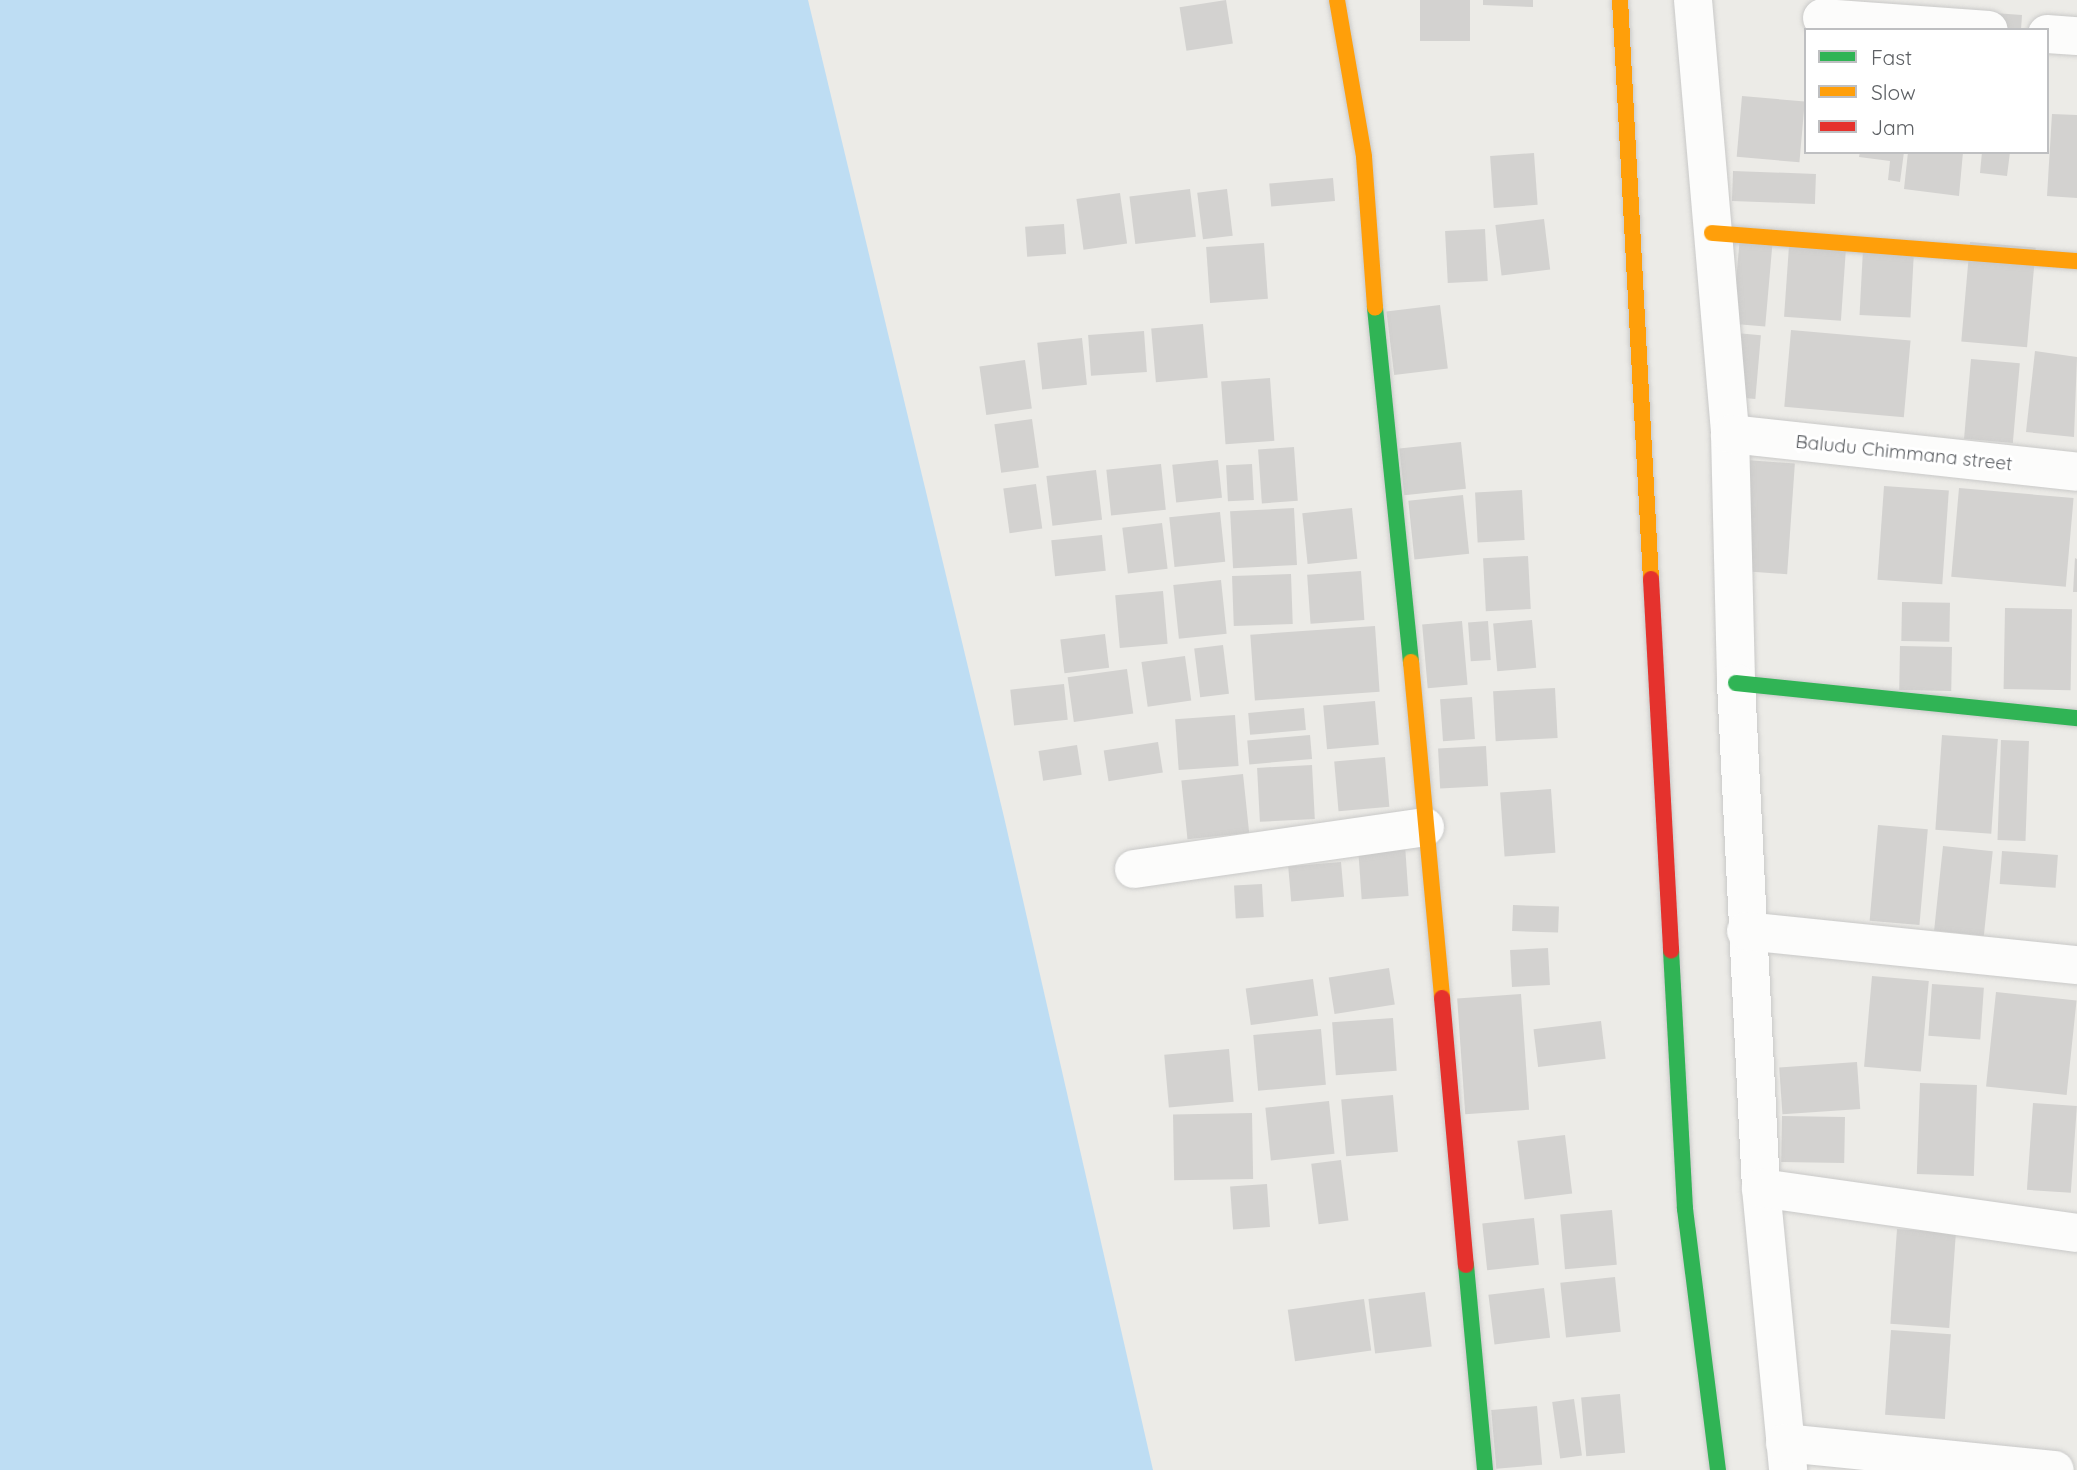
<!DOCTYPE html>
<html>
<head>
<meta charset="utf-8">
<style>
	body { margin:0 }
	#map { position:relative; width:2077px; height:1470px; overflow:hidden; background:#ecebe7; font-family:Quicksand,sans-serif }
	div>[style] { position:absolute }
	.water>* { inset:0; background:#beddf3 }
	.building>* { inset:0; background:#d3d2d0; transform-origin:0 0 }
	.roads { filter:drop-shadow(0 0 2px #c9c9c8) drop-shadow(0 0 2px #c9c9c8) }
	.street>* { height:38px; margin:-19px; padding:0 19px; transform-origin:19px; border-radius:19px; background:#fcfcfb }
	.fast>* { height:16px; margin:-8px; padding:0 8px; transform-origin:8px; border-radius:8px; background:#30b455 }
	.slow>* { height:16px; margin:-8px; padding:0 8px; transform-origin:8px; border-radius:8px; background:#ff9f0a }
	.jam>* { height:16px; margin:-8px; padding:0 8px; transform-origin:8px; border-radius:8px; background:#e5322d }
	span { translate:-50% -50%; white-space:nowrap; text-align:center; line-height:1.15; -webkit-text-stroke:6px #fff; paint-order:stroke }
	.street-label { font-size:19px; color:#5d6064 }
	.legend { position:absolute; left:1804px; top:28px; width:245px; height:126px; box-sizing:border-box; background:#fff; border:2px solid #bebfc1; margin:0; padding:9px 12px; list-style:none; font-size:21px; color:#5d6064 }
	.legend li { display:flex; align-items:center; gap:14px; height:35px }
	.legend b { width:35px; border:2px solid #bebfc1 }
</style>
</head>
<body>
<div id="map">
	<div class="water">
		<i style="clip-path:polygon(0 0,808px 0,1004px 817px,1153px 1470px,0 1470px)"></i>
	</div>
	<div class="building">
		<i style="left:1226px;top:0;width:44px;height:47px;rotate:81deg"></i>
		<i style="left:1420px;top:0;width:50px;height:41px"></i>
		<i style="clip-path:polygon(1483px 0,1533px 0,1533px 7px,1483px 5px)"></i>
		<i style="clip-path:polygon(1980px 12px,2022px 15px,2021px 30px,1979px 30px)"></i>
		<i style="left:1742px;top:96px;width:63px;height:61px;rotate:5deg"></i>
		<i style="clip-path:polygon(2052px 114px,2077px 115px,2077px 198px,2047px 196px)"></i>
		<i style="clip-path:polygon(1860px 152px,1904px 152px,1900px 182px,1888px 180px,1890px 161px,1859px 157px)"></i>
		<i style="clip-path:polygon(1908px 152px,1963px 152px,1959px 196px,1904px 189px)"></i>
		<i style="clip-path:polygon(1982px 152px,2010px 152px,2007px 176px,1980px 173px)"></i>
		<i style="left:1534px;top:153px;width:52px;height:44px;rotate:86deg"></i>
		<i style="left:1733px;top:171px;width:83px;height:30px;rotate:2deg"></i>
		<i style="left:1333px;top:178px;width:23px;height:64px;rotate:85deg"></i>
		<i style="left:1190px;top:189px;width:48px;height:61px;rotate:83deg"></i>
		<i style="left:1227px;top:189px;width:47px;height:30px;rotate:83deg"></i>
		<i style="left:1120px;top:193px;width:51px;height:44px;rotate:82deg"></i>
		<i style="left:1544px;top:219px;width:51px;height:49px;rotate:83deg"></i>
		<i style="left:1064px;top:224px;width:30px;height:39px;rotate:86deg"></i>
		<i style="left:1485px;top:229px;width:52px;height:40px;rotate:87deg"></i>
		<i style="left:1740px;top:236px;width:33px;height:88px;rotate:5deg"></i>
		<i style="left:1970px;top:242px;width:66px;height:100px;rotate:5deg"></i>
		<i style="left:1264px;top:243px;width:56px;height:58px;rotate:86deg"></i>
		<i style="left:1789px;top:246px;width:57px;height:71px;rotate:4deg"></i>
		<i style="left:1863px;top:249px;width:51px;height:66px;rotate:3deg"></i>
		<i style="left:1440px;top:305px;width:64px;height:54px;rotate:83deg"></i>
		<i style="left:1203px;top:324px;width:54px;height:52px;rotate:85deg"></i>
		<i style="left:1791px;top:330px;width:120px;height:77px;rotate:5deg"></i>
		<i style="left:1144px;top:331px;width:41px;height:56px;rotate:86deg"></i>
		<i style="left:1736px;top:333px;width:25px;height:64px;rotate:5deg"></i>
		<i style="left:1082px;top:338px;width:47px;height:45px;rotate:84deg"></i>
		<i style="clip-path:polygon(2035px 351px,2077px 357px,2074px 437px,2026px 432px)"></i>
		<i style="left:1971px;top:359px;width:49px;height:80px;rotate:5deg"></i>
		<i style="left:1025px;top:360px;width:49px;height:46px;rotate:82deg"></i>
		<i style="left:1270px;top:378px;width:63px;height:49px;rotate:86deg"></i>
		<i style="left:1032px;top:419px;width:49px;height:38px;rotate:82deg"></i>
		<i style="left:1461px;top:442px;width:47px;height:62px;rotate:84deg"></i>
		<i style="left:1294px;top:447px;width:54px;height:36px;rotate:86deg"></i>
		<i style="left:1218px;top:460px;width:38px;height:46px;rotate:84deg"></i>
		<i style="left:1746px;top:460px;width:49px;height:111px;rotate:4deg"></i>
		<i style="left:1161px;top:464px;width:46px;height:55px;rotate:84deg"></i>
		<i style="left:1252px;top:464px;width:36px;height:26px;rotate:87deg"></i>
		<i style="left:1096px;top:470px;width:50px;height:50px;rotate:83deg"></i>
		<i style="left:1036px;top:484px;width:45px;height:33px;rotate:82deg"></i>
		<i style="left:1884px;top:486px;width:65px;height:94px;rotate:4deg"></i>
		<i style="left:1959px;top:488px;width:115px;height:89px;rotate:5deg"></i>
		<i style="left:1522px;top:490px;width:50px;height:47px;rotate:87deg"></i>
		<i style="left:1463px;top:495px;width:59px;height:55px;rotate:84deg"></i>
		<i style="left:1294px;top:508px;width:57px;height:64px;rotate:87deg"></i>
		<i style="left:1352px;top:508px;width:51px;height:50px;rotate:84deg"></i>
		<i style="left:1220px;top:512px;width:50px;height:51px;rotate:84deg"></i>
		<i style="left:1162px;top:523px;width:46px;height:40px;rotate:83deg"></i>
		<i style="left:1102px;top:535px;width:36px;height:51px;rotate:84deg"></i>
		<i style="left:1528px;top:556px;width:53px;height:45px;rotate:87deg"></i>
		<i style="clip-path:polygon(2075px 558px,2077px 559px,2077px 592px,2073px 592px)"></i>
		<i style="left:1361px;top:571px;width:49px;height:54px;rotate:86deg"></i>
		<i style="left:1291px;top:574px;width:50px;height:59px;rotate:88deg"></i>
		<i style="left:1221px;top:580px;width:54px;height:48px;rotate:84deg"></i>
		<i style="left:1163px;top:591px;width:53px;height:48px;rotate:85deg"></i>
		<i style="left:1902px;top:602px;width:48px;height:39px;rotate:1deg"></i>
		<i style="left:2005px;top:608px;width:67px;height:81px;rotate:1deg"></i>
		<i style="left:1532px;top:620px;width:48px;height:39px;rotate:85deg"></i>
		<i style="left:1462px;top:621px;width:64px;height:40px;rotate:85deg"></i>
		<i style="left:1488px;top:621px;width:39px;height:20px;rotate:86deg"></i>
		<i style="left:1375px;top:626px;width:66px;height:125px;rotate:86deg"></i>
		<i style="left:1105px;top:634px;width:34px;height:45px;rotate:83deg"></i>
		<i style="left:1223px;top:645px;width:49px;height:29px;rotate:83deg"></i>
		<i style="left:1900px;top:646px;width:52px;height:44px;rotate:1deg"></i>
		<i style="left:1185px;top:656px;width:45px;height:44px;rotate:82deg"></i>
		<i style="left:1127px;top:669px;width:45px;height:60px;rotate:82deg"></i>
		<i style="left:1064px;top:684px;width:36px;height:54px;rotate:84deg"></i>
		<i style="left:1555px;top:688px;width:50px;height:62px;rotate:87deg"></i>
		<i style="left:1472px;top:697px;width:42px;height:32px;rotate:86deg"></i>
		<i style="left:1375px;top:701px;width:44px;height:52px;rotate:85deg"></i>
		<i style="left:1304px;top:708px;width:22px;height:56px;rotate:85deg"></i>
		<i style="left:1235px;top:715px;width:51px;height:60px;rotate:86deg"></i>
		<i style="left:1310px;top:735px;width:24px;height:63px;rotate:85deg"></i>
		<i style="left:1942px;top:735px;width:56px;height:95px;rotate:4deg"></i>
		<i style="left:2001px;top:740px;width:28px;height:100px;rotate:2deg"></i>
		<i style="left:1158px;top:742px;width:31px;height:55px;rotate:81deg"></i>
		<i style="left:1077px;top:745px;width:30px;height:39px;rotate:81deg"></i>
		<i style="left:1486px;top:746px;width:40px;height:48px;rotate:87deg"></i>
		<i style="left:1385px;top:757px;width:50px;height:51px;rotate:85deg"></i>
		<i style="left:1312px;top:765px;width:54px;height:55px;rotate:87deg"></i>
		<i style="left:1243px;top:774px;width:59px;height:62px;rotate:84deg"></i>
		<i style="left:1551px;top:789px;width:64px;height:51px;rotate:86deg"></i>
		<i style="left:1878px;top:825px;width:50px;height:96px;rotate:5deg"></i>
		<i style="left:1405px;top:845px;width:51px;height:47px;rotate:86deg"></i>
		<i style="left:1943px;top:846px;width:50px;height:85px;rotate:6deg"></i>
		<i style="left:2002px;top:851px;width:56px;height:33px;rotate:4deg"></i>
		<i style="left:1341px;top:862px;width:35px;height:53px;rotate:85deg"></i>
		<i style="left:1262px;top:884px;width:33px;height:28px;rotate:87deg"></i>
		<i style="left:1513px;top:905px;width:46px;height:26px;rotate:2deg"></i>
		<i style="left:1548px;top:948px;width:37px;height:38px;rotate:87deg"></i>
		<i style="left:1389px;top:968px;width:37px;height:61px;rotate:81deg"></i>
		<i style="left:1872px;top:976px;width:57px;height:91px;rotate:5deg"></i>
		<i style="left:1313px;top:979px;width:37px;height:68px;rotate:82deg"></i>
		<i style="left:1932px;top:984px;width:52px;height:52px;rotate:4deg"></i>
		<i style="left:1996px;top:992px;width:81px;height:95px;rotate:6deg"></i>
		<i style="left:1521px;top:994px;width:116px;height:64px;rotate:86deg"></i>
		<i style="left:1393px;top:1018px;width:53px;height:61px;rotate:86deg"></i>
		<i style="left:1601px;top:1021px;width:38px;height:68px;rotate:83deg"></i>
		<i style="left:1321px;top:1029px;width:56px;height:68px;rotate:85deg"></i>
		<i style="left:1229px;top:1049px;width:53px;height:65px;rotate:85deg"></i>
		<i style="left:1857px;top:1062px;width:47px;height:78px;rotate:86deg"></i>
		<i style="left:1920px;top:1083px;width:57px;height:91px;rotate:2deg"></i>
		<i style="left:1393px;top:1095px;width:57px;height:52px;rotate:85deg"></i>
		<i style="left:1329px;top:1101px;width:53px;height:64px;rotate:84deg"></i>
		<i style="left:2033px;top:1103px;width:44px;height:87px;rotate:4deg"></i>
		<i style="left:1252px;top:1113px;width:66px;height:79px;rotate:89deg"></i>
		<i style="left:1782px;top:1116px;width:63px;height:46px;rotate:1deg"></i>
		<i style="left:1565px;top:1135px;width:59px;height:48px;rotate:83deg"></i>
		<i style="left:1341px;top:1160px;width:61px;height:30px;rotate:83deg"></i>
		<i style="left:1267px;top:1184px;width:43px;height:37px;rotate:86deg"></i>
		<i style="left:1612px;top:1210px;width:55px;height:52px;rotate:85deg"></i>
		<i style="left:1534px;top:1218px;width:47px;height:52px;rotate:84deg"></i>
		<i style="left:1897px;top:1229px;width:59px;height:95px;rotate:4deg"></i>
		<i style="left:1615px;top:1277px;width:55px;height:55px;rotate:84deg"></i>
		<i style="left:1544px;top:1288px;width:50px;height:56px;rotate:83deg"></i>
		<i style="left:1425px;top:1292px;width:55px;height:57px;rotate:83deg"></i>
		<i style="left:1364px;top:1299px;width:52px;height:77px;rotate:82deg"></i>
		<i style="left:1891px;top:1330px;width:60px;height:85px;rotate:4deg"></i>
		<i style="left:1620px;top:1394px;width:59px;height:39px;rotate:85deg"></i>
		<i style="left:1574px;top:1399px;width:57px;height:22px;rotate:82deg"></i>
		<i style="left:1537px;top:1406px;width:59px;height:46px;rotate:85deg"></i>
	</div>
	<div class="roads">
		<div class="street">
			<i style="left:1693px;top:0;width:436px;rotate:85.1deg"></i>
			<i style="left:1730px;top:434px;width:249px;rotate:88.6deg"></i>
			<i style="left:1736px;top:683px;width:506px;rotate:87.17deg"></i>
			<i style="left:1761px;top:1188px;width:283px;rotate:84.5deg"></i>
			<i style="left:1822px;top:18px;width:167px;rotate:4.1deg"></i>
			<i style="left:2047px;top:34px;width:30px;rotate:4deg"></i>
			<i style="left:1730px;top:434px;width:349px;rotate:6.2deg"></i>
			<i style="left:1134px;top:869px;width:294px;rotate:-8.2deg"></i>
			<i style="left:1746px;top:931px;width:333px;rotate:5.9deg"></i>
			<i style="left:1761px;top:1188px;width:319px;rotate:8.1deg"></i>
			<i style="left:1785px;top:1443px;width:271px;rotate:5.7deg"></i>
		</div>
		<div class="fast">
			<i style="left:1375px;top:308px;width:356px;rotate:84.2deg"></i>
			<i style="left:1736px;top:683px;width:343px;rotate:5.9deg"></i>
			<i style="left:1671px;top:950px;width:259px;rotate:86.9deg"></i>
			<i style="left:1685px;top:1209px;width:263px;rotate:82.8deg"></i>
			<i style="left:1466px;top:1265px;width:206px;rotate:84.7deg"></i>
		</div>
		<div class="slow">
			<i style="left:1337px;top:0;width:159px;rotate:80.2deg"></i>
			<i style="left:1364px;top:157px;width:151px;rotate:85.8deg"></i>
			<i style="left:1620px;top:0;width:580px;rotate:86.94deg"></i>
			<i style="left:1712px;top:233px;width:366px;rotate:4.4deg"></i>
			<i style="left:1411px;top:662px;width:337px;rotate:84.7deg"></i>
		</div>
		<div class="jam">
			<i style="left:1651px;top:579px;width:372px;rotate:86.9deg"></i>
			<i style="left:1442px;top:998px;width:268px;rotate:84.9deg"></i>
		</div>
	</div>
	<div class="street-label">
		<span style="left:1904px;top:453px;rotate:6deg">Baludu Chimmana street</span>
	</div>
	<ul class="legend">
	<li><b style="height:9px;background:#30b455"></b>Fast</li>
	<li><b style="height:9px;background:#ff9f0a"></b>Slow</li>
	<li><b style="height:9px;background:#e5322d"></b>Jam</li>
	</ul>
</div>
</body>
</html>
